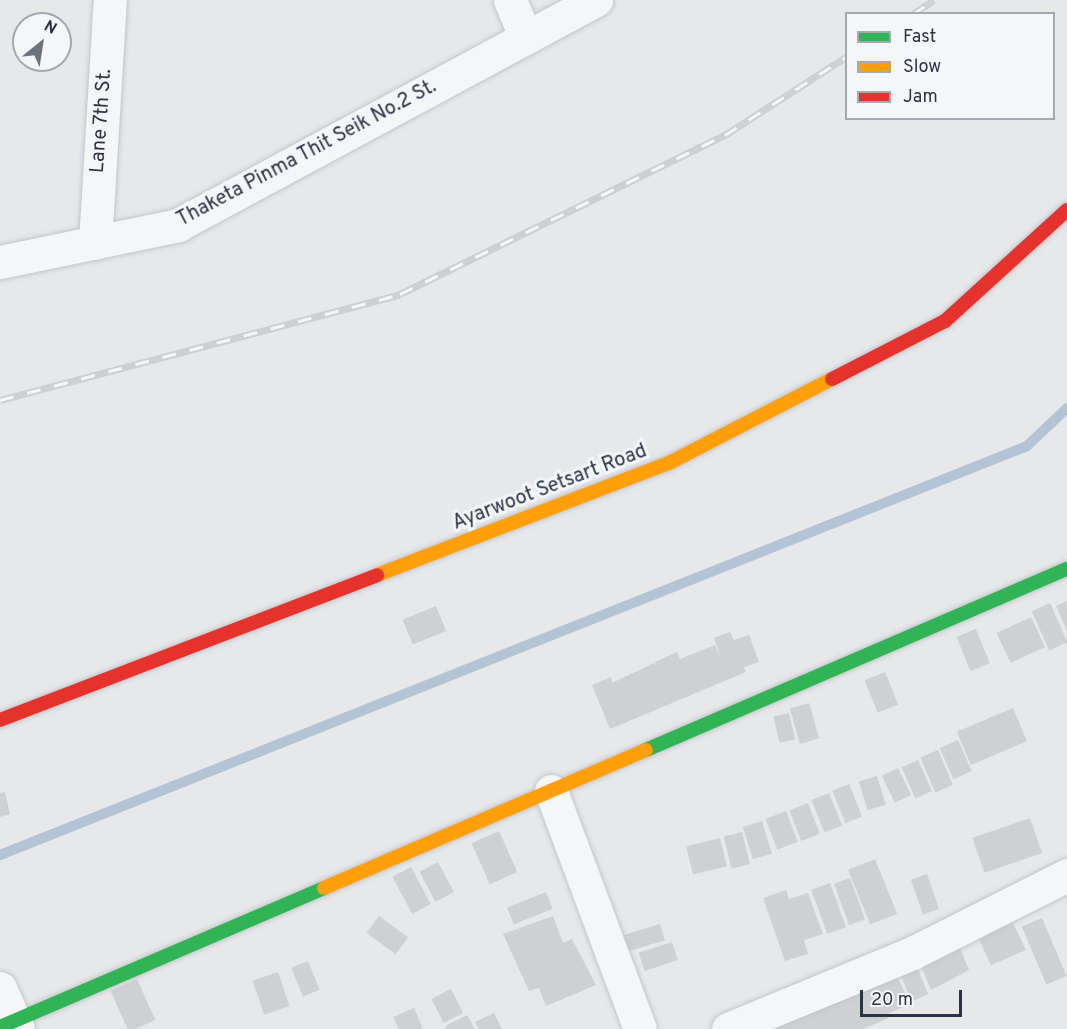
<!DOCTYPE html>
<html>
<head>
<meta charset="utf-8">
<style>
	body { margin:0 }
	#map { position:relative; width:1067px; height:1029px; overflow:hidden; background:#e6e8ea; font-family:Overpass,sans-serif }
	div>[style] { position:absolute }
	.stream>* { height:10px; margin:-5px; padding:0 5px; transform-origin:5px; border-radius:5px; background:#b4c4d5 }
	.building>* { inset:0; background:#ced0d3; transform-origin:0 0 }
	.roads { filter:drop-shadow(0 0 2px #c4c6c8) drop-shadow(0 0 2px #c4c6c8) }
	.street>* { height:33px; margin:-16.5px; padding:0 16.5px; transform-origin:16.5px; border-radius:16.5px; background:#f5f6f7 }
	.fast>* { height:14px; margin:-7px; padding:0 7px; transform-origin:7px; border-radius:7px; background:#30b455 }
	.slow>* { height:14px; margin:-7px; padding:0 7px; transform-origin:7px; border-radius:7px; background:#ff9f0a }
	.jam>* { height:14px; margin:-7px; padding:0 7px; transform-origin:7px; border-radius:7px; background:#e5322d }
	.rail>* { height:7px; margin-top:-3.5px; transform-origin:0; background:repeating-linear-gradient(90deg,#f4f6f9 0 14px,#cecfd2 0 28px); box-sizing:border-box; border-block:2px solid #cecfd2 }
	span { translate:-50% -50%; white-space:nowrap; text-align:center; line-height:1.15; -webkit-text-stroke:6px #f4f6f9; paint-order:stroke }
	.street-label { font-size:20px; color:#2b3445 }
	.legend { position:absolute; left:845px; top:12px; width:210px; height:108px; box-sizing:border-box; background:#f4f6f9; border:2px solid #a4a8b1; margin:0; padding:8px 10px; list-style:none; font-size:18px; color:#2b3445 }
	.legend li { display:flex; align-items:center; gap:12px; height:30px }
	.legend b { width:30px; border:2px solid #a4a8b1 }
	.north { position:absolute; left:12px; top:12px; width:60px; height:60px; box-sizing:border-box; background:#f4f6f9; border:2px solid #a4a8b1; border-radius:50%; rotate:30deg; font-size:16px; font-weight:700; line-height:24px; text-align:center; color:#2b3445 }
	.north::after { content:''; display:block; margin:auto; width:21px; height:27px; background:#6c737f; clip-path:polygon(50% 0,100% 100%,50% 72%,0 100%) }
	.scale { position:absolute; left:860px; top:990px; width:102px; height:27px; box-sizing:border-box; border:3px solid #2b3445; border-top:0; padding-left:8px; font-size:18px; line-height:21px; white-space:nowrap; color:#2b3445; -webkit-text-stroke:4px #f4f6f9; paint-order:stroke }
</style>
</head>
<body>
<div id="map">
	<div class="stream">
		<i style="left:0;top:855px;width:1105px;rotate:-21.71deg"></i>
		<i style="left:1027px;top:446px;width:55px;rotate:-43.5deg"></i>
	</div>
	<div class="building">
		<i style="clip-path:polygon(1067px 601px,1067px 631px,1056px 606px)"></i>
		<i style="left:1050px;top:603px;width:43px;height:20px;rotate:66deg"></i>
		<i style="left:436px;top:606px;width:27px;height:36px;rotate:68deg"></i>
		<i style="left:1031px;top:617px;width:33px;height:38px;rotate:65deg"></i>
		<i style="left:976px;top:629px;width:37px;height:21px;rotate:68deg"></i>
		<i style="clip-path:polygon(730px 632px,734px 640px,749px 635px,759px 662px,744px 667px,746px 672px,610px 729px,592px 685px,611px 677px,612px 683px,654px 663px,657px 668px,655px 662px,677px 652px,680px 659px,715px 645px,722px 661px,714px 638px)"></i>
		<i style="left:885px;top:672px;width:35px;height:22px;rotate:68deg"></i>
		<i style="left:809px;top:703px;width:37px;height:20px;rotate:74deg"></i>
		<i style="left:1013px;top:708px;width:36px;height:61px;rotate:67deg"></i>
		<i style="left:789px;top:713px;width:27px;height:16px;rotate:77deg"></i>
		<i style="left:958px;top:740px;width:34px;height:20px;rotate:66deg"></i>
		<i style="left:938px;top:750px;width:38px;height:19px;rotate:67deg"></i>
		<i style="left:918px;top:760px;width:34px;height:18px;rotate:66deg"></i>
		<i style="left:898px;top:768px;width:30px;height:18px;rotate:64deg"></i>
		<i style="left:877px;top:776px;width:30px;height:19px;rotate:73deg"></i>
		<i style="left:849px;top:784px;width:35px;height:18px;rotate:68deg"></i>
		<i style="clip-path:polygon(5px 792px,10px 814px,0 817px,0 793px)"></i>
		<i style="left:829px;top:793px;width:35px;height:19px;rotate:68deg"></i>
		<i style="left:808px;top:803px;width:33px;height:20px;rotate:69deg"></i>
		<i style="left:786px;top:811px;width:33px;height:22px;rotate:69deg"></i>
		<i style="left:1030px;top:818px;width:37px;height:61px;rotate:71deg"></i>
		<i style="left:762px;top:821px;width:34px;height:20px;rotate:73deg"></i>
		<i style="left:499px;top:831px;width:45px;height:30px;rotate:66deg"></i>
		<i style="left:742px;top:832px;width:33px;height:19px;rotate:76deg"></i>
		<i style="left:720px;top:838px;width:29px;height:35px;rotate:76deg"></i>
		<i style="left:875px;top:859px;width:59px;height:29px;rotate:68deg"></i>
		<i style="left:438px;top:862px;width:34px;height:21px;rotate:62deg"></i>
		<i style="left:411px;top:867px;width:42px;height:21px;rotate:62deg"></i>
		<i style="left:927px;top:874px;width:37px;height:17px;rotate:71deg"></i>
		<i style="left:850px;top:878px;width:44px;height:17px;rotate:70deg"></i>
		<i style="left:830px;top:883px;width:47px;height:20px;rotate:70deg"></i>
		<i style="clip-path:polygon(786px 890px,789px 899px,808px 893px,823px 934px,804px 940px,808px 954px,785px 961px,763px 898px)"></i>
		<i style="left:546px;top:892px;width:18px;height:42px;rotate:68deg"></i>
		<i style="left:379px;top:916px;width:36px;height:21px;rotate:36deg"></i>
		<i style="clip-path:polygon(553px 916px,563px 943px,572px 939px,596px 985px,546px 1006px,539px 988px,529px 991px,503px 934px)"></i>
		<i style="left:1042px;top:918px;width:63px;height:22px;rotate:67deg"></i>
		<i style="clip-path:polygon(1012px 921px,1026px 950px,991px 965px,975px 931px)"></i>
		<i style="left:660px;top:924px;width:17px;height:41px;rotate:73deg"></i>
		<i style="left:672px;top:942px;width:19px;height:35px;rotate:72deg"></i>
		<i style="clip-path:polygon(958px 943px,969px 970px,931px 990px,918px 958px)"></i>
		<i style="left:308px;top:961px;width:31px;height:18px;rotate:68deg"></i>
		<i style="left:915px;top:963px;width:34px;height:18px;rotate:67deg"></i>
		<i style="left:278px;top:972px;width:36px;height:27px;rotate:71deg"></i>
		<i style="clip-path:polygon(895px 972px,910px 1004px,887px 1014px,889px 1018px,863px 1029px,767px 1029px)"></i>
		<i style="left:137px;top:979px;width:45px;height:29px;rotate:66deg"></i>
		<i style="left:451px;top:989px;width:27px;height:22px;rotate:63deg"></i>
		<i style="clip-path:polygon(414px 1008px,423px 1029px,399px 1029px,393px 1017px)"></i>
		<i style="clip-path:polygon(494px 1013px,502px 1029px,479px 1029px,475px 1022px)"></i>
		<i style="clip-path:polygon(467px 1015px,475px 1029px,447px 1029px,445px 1026px)"></i>
	</div>
	<div class="roads">
		<div class="street">
			<i style="left:510px;top:0;width:41px;rotate:67.2deg"></i>
			<i style="left:95px;top:243px;width:243px;rotate:-86.5deg"></i>
			<i style="left:0;top:262px;width:182px;rotate:-11.7deg"></i>
			<i style="left:178px;top:225px;width:475px;rotate:-28.3deg"></i>
			<i style="left:551px;top:791px;width:254px;rotate:69.5deg"></i>
			<i style="left:0;top:988px;width:45px;rotate:66.3deg"></i>
			<i style="left:728px;top:1029px;width:199px;rotate:-22.4deg"></i>
			<i style="left:912px;top:953px;width:174px;rotate:-26.7deg"></i>
		</div>
		<div class="fast">
			<i style="left:646px;top:750px;width:458px;rotate:-23.3deg"></i>
			<i style="left:0;top:1027px;width:353px;rotate:-23.2deg"></i>
		</div>
		<div class="slow">
			<i style="left:377px;top:575px;width:313px;rotate:-21deg"></i>
			<i style="left:669px;top:463px;width:183px;rotate:-27.3deg"></i>
			<i style="left:324px;top:888px;width:350px;rotate:-23.2deg"></i>
		</div>
		<div class="jam">
			<i style="left:832px;top:379px;width:127px;rotate:-27.2deg"></i>
			<i style="left:945px;top:321px;width:165px;rotate:-42.3deg"></i>
			<i style="left:0;top:720px;width:404px;rotate:-21deg"></i>
		</div>
	</div>
	<div class="rail">
		<i style="left:913px;top:14px;width:25px;rotate:-34deg"></i>
		<i style="left:0;top:400px;width:414px;rotate:-14.8deg"></i>
		<i style="left:400px;top:294px;width:362px;rotate:-26.1deg"></i>
		<i style="left:725px;top:135px;width:144px;rotate:-32.8deg"></i>
	</div>
	<div class="street-label">
		<span style="left:102px;top:121px;rotate:-86deg">Lane 7th St.</span>
		<span style="left:307px;top:154px;rotate:-28deg">Thaketa Pinma Thit Seik No.2 St.</span>
		<span style="left:550px;top:488px;rotate:-21deg">Ayarwoot Setsart Road</span>
	</div>
	<ul class="legend">
	<li><b style="height:8px;background:#30b455"></b>Fast</li>
	<li><b style="height:8px;background:#ff9f0a"></b>Slow</li>
	<li><b style="height:8px;background:#e5322d"></b>Jam</li>
	</ul>
	<div class="north">N</div>
	<div class="scale">20 m</div>
</div>
</body>
</html>
